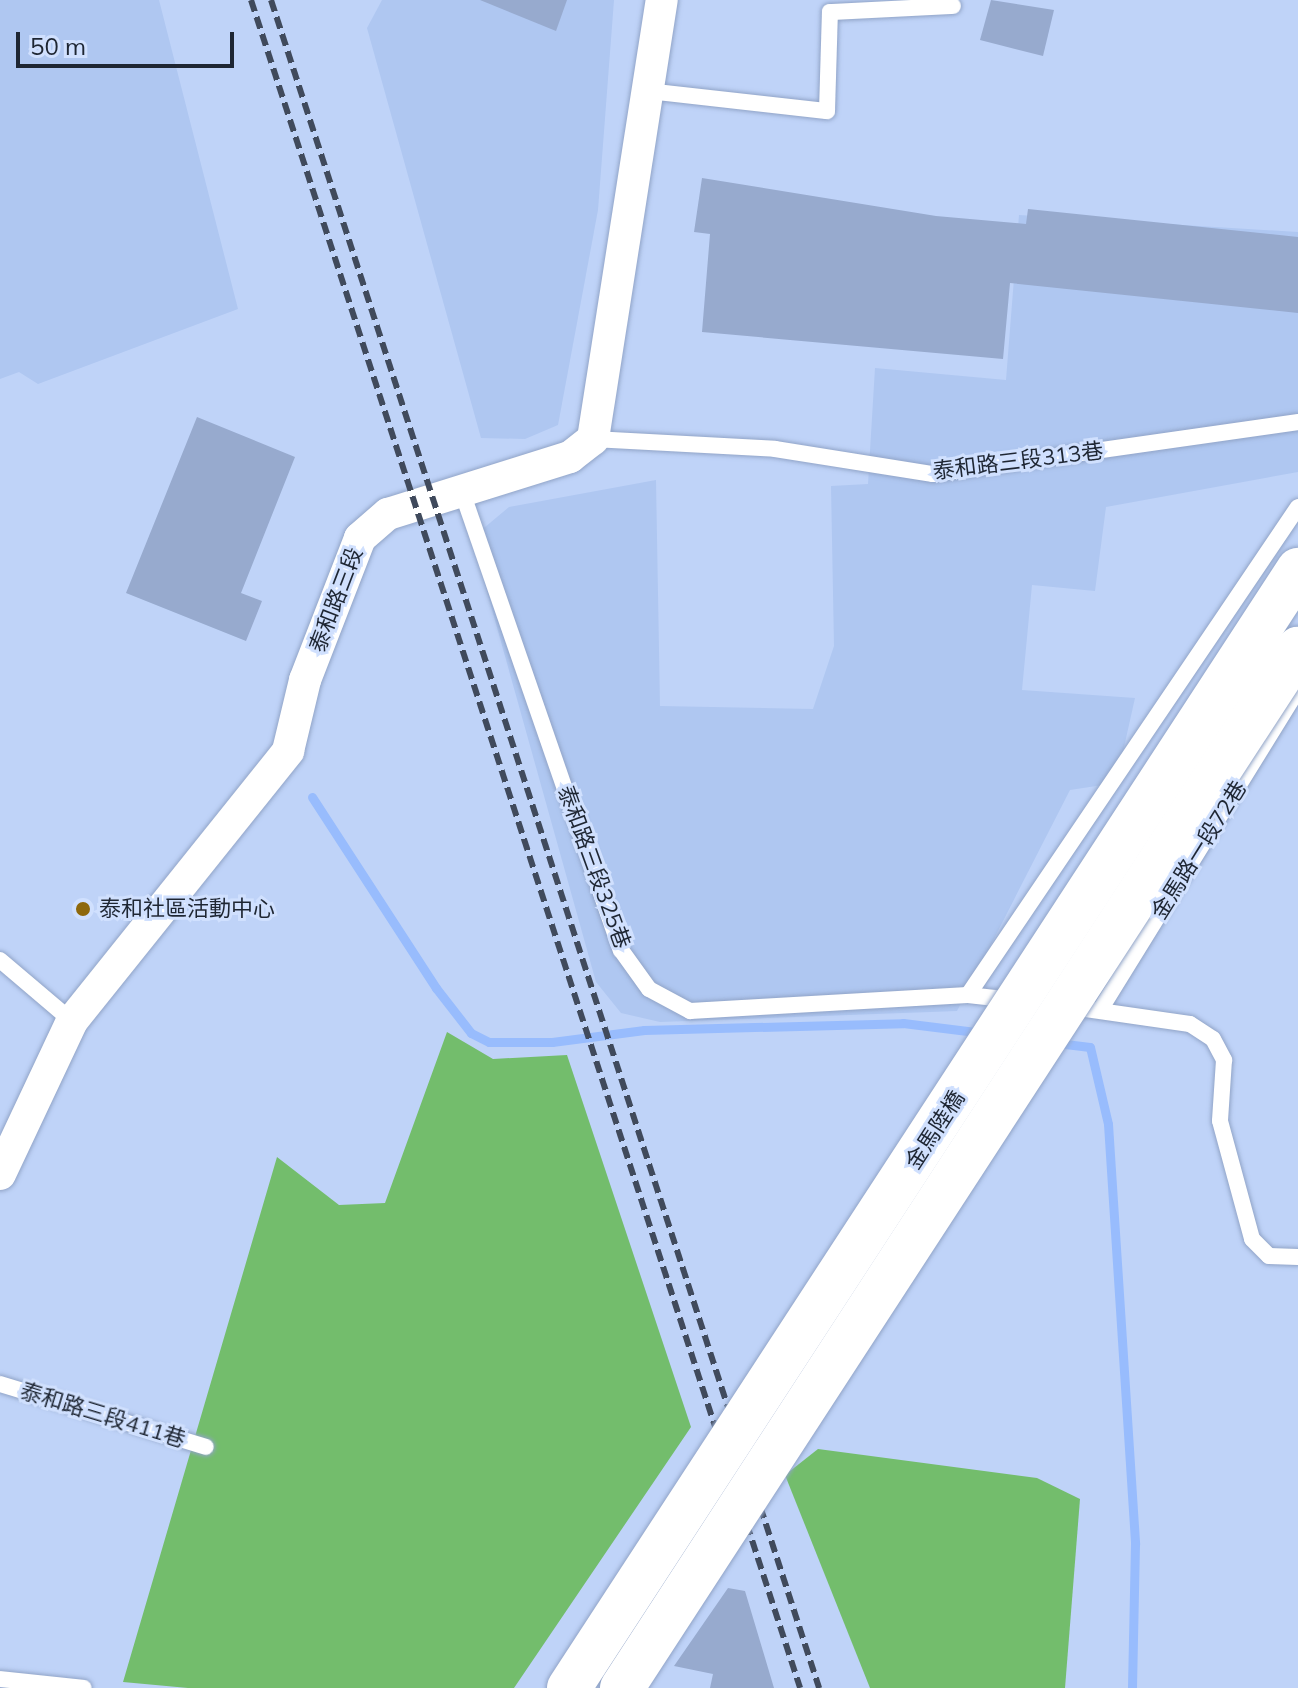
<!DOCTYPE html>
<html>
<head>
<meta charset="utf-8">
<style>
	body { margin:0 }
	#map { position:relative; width:1298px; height:1688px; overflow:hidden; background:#bfd3f8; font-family:Mulish,"Noto Sans TC",sans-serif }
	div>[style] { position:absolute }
	.built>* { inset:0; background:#afc7f1 }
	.green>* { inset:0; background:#73bd6c }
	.stream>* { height:9px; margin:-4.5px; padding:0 4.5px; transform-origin:4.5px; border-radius:4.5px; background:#98bcfd }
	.building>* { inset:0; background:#97aace }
	.roads { filter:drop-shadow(0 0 2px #91a4c7) drop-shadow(0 0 2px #91a4c7) }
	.lane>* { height:16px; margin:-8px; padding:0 8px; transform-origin:8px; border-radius:8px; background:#fff }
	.street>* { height:32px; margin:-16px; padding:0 16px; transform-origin:16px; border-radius:16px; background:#fff }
	.rail>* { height:6px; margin-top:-3px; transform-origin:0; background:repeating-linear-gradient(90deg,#404a5c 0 12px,transparent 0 18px) }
	.bridges { filter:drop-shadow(0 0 2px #91a4c7) drop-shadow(0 0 2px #91a4c7) }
	.primary-bridge>* { height:44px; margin:-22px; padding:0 22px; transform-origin:22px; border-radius:22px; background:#fff }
	.dots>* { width:22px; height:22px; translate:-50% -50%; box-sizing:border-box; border:4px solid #d0e0fe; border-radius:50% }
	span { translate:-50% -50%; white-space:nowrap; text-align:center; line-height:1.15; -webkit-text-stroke:6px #d0e0fe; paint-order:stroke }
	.street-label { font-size:22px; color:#1e2633 }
	.poi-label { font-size:22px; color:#1e2633 }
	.left { translate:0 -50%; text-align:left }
	.scale { position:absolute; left:16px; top:32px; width:218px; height:36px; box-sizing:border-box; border:4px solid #1e2633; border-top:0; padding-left:10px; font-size:24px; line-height:28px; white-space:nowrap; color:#1e2633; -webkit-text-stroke:6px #d0e0fe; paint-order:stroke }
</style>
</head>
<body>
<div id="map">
	<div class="built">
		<i style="clip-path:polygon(0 0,159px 0,238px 309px,38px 384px,19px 372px,0 379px)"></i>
		<i style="clip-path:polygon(382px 0,614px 0,598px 210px,558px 425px,525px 439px,481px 438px,367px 28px)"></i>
		<i style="clip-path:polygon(1019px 215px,1298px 232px,1298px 472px,1106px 507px,1095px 591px,1032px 585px,1022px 690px,1135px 698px,1116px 783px,1070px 790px,957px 1011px,660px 1022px,621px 1013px,596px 982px,472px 538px,509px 507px,656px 480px,660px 706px,813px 709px,834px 646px,831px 486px,868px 484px,875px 368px,1006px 380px)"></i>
	</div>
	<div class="green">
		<i style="clip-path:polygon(447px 1032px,493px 1059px,567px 1055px,691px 1427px,514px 1688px,188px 1688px,123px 1682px,277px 1157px,339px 1205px,385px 1203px)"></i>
		<i style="clip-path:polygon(818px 1449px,1037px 1478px,1080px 1499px,1065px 1688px,870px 1688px,785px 1475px)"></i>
	</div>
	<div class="stream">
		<i style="left:312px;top:797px;width:228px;rotate:57deg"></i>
		<i style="left:436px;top:988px;width:57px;rotate:52.1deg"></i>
		<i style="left:471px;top:1033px;width:20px;rotate:27deg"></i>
		<i style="left:489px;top:1042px;width:63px"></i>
		<i style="left:552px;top:1042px;width:93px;rotate:-7.4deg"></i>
		<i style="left:644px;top:1030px;width:259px;rotate:-1.5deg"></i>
		<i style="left:903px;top:1023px;width:81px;rotate:7.1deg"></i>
		<i style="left:1057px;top:1043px;width:33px;rotate:7deg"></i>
		<i style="left:1090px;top:1047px;width:79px;rotate:76.8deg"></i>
		<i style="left:1108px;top:1124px;width:421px;rotate:86.3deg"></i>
		<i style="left:1135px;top:1544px;width:144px;rotate:91.2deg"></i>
	</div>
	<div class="building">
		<i style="clip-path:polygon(480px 0,567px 0,556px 31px)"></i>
		<i style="clip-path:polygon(991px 0,1054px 10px,1043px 56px,980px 40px)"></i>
		<i style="clip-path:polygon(702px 178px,936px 216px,1026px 224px,1028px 209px,1298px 237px,1298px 313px,1010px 283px,1003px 359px,702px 332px,710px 234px,694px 232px)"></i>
		<i style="clip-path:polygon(197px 417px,295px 457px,241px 593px,262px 601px,246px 641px,126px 593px)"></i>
		<i style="clip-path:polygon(728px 1588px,745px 1591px,774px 1688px,710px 1688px,713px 1674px,674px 1666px)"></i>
	</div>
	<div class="roads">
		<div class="lane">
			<i style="left:648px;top:91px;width:180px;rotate:6.4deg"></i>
			<i style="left:827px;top:111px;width:99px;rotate:-88.3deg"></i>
			<i style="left:830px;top:12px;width:123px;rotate:-2.8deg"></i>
			<i style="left:593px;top:439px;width:182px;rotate:3.1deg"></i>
			<i style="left:775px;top:449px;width:160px;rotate:9deg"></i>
			<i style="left:933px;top:474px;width:369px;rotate:-8.1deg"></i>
			<i style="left:461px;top:489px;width:488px;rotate:70.9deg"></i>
			<i style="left:621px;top:950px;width:48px;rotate:54.3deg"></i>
			<i style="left:649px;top:989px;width:47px;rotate:28.2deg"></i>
			<i style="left:690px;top:1011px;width:278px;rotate:-3.3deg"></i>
			<i style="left:968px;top:995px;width:45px;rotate:6.3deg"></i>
			<i style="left:0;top:960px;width:94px;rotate:40.3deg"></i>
			<i style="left:968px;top:995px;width:589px;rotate:-55.93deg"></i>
			<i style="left:1072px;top:1007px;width:119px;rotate:8.2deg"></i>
			<i style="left:1190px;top:1024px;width:27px;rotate:33deg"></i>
			<i style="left:1213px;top:1039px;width:24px;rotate:62deg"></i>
			<i style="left:1224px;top:1060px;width:61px;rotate:93.8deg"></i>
			<i style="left:1220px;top:1121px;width:122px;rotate:74.8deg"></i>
			<i style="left:1252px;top:1239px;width:24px;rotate:45deg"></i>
			<i style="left:1269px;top:1256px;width:29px;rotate:2deg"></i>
			<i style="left:1100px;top:1010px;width:376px;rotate:-58.3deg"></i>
			<i style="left:0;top:1384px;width:215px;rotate:17deg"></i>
			<i style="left:0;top:1679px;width:84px;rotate:6.1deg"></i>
		</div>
		<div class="street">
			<i style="left:0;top:1174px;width:169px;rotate:-64.8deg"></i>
			<i style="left:72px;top:1021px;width:346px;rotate:-51.3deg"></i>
			<i style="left:288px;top:751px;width:73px;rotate:-76.5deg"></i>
			<i style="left:305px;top:680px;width:152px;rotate:-68.8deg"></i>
			<i style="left:360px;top:538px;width:37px;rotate:-41deg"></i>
			<i style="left:388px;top:514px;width:191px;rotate:-17.4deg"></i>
			<i style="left:570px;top:457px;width:29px;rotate:-38deg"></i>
			<i style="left:593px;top:439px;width:444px;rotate:-81.1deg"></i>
		</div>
	</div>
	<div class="rail">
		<i style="left:251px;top:0;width:1775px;rotate:71.98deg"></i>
		<i style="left:271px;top:0;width:1775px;rotate:72.01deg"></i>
	</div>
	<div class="bridges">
		<div class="primary-bridge">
			<i style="left:569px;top:1688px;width:1335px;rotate:-56.89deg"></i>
			<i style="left:622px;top:1688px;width:1240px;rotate:-56.95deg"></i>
		</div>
	</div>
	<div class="dots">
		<i style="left:83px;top:909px;background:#8e680c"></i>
	</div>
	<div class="street-label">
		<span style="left:1018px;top:461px;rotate:-7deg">泰和路三段313巷</span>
		<span style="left:336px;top:600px;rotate:-69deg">泰和路三段</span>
		<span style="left:1199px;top:850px;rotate:-58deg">金馬路一段72巷</span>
		<span style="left:594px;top:867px;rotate:70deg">泰和路三段325巷</span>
		<span style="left:935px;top:1130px;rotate:-57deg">金馬陸橋</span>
		<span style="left:103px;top:1415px;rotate:17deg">泰和路三段411巷</span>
	</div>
	<div class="poi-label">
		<span class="left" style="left:99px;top:909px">泰和社區活動中心</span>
	</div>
	<div class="scale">50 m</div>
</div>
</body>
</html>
